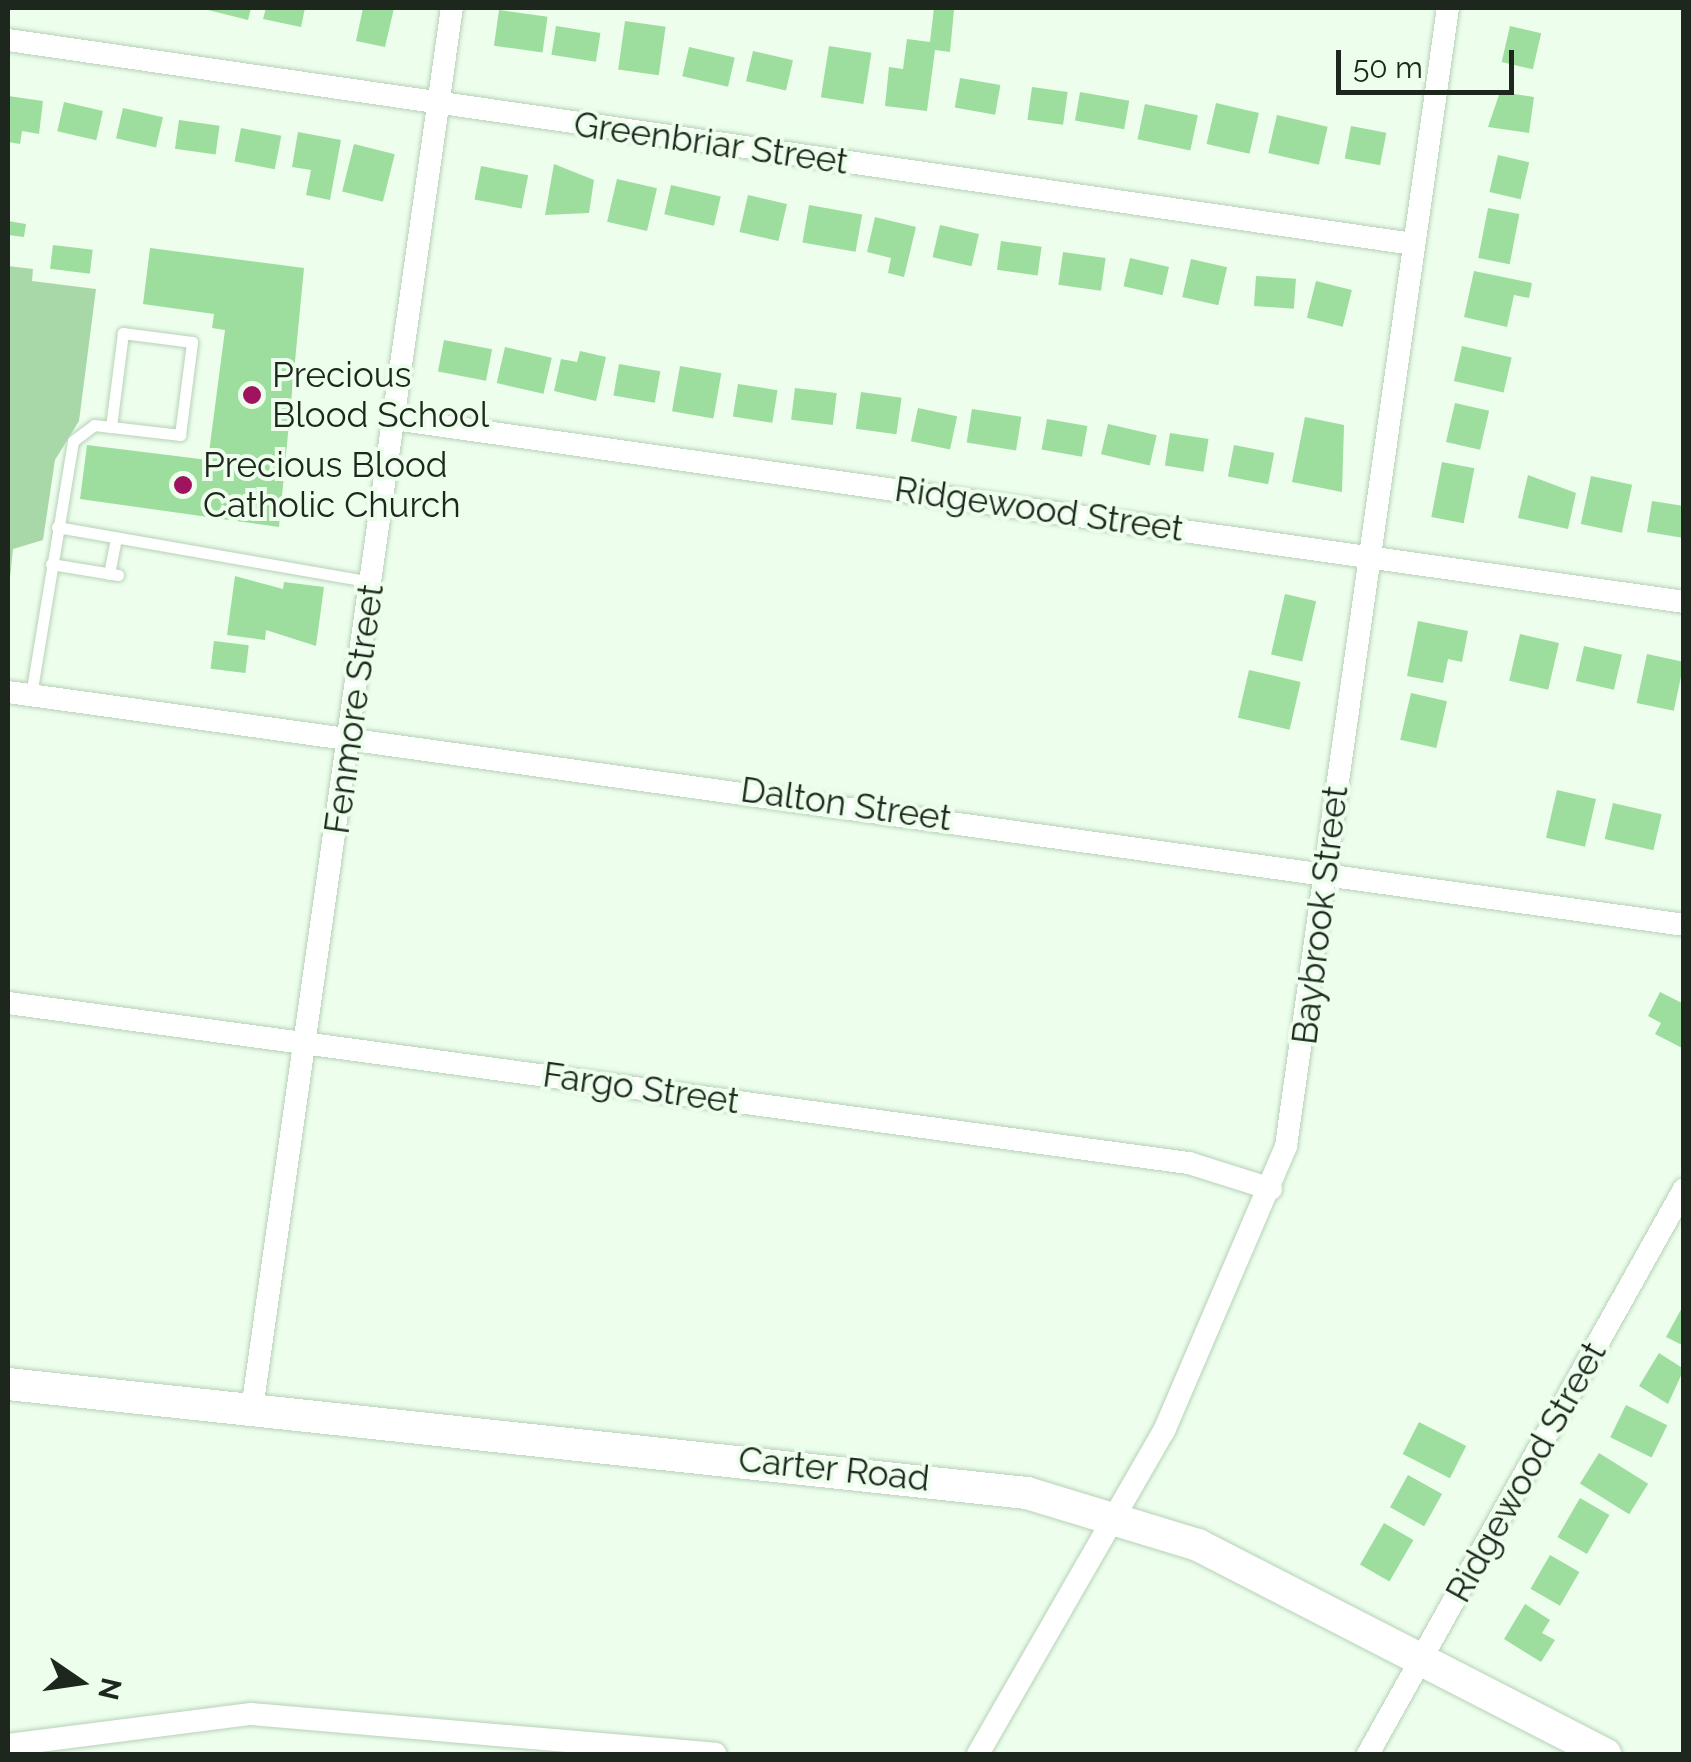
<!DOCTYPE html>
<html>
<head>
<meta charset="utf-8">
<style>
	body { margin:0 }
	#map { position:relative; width:1691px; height:1762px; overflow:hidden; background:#edfeed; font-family:Raleway,sans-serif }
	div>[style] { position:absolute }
	.green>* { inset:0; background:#a8d8a8 }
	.building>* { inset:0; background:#9ddd9e; transform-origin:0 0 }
	.roads { filter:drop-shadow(0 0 2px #b6d1b6) drop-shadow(0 0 2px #b6d1b6) }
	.lane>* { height:11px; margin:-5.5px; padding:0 5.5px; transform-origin:5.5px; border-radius:5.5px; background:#fff }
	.street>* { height:22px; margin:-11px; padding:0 11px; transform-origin:11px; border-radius:11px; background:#fff }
	.secondary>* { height:32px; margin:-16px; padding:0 16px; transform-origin:16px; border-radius:16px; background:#fff }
	.dots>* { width:28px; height:28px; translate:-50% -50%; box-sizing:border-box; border:5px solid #edfeed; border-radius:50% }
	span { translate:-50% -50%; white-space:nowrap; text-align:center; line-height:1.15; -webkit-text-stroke:8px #edfeed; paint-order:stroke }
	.street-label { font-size:35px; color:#1d271d }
	.poi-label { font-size:35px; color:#1d271d }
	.left { translate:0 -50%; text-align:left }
	.frame { position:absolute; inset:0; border:10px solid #1d271d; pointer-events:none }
	.north { position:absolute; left:30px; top:1632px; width:100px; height:100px; -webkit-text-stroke:8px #edfeed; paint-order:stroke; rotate:103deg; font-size:28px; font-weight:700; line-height:40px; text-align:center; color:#1d271d }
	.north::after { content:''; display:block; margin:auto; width:35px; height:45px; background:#1d271d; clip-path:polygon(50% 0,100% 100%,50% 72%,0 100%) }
	.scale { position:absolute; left:1336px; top:50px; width:178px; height:45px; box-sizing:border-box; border:5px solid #1d271d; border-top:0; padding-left:12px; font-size:30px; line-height:35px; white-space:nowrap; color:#1d271d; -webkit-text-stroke:8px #edfeed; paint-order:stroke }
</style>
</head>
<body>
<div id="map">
	<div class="green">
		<i style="clip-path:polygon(8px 266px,33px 269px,32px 281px,96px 289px,79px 421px,55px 460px,43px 540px,13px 549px,8px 598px)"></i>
	</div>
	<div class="building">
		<i style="clip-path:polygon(200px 8px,251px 8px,248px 20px)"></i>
		<i style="clip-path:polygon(266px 8px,305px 8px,301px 27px,263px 19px)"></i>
		<i style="clip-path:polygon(363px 8px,394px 8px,385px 47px,356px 41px)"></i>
		<i style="clip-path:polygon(934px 8px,954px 10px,950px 52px,935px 50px,927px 111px,885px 106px,889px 67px,903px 69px,907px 39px,930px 42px)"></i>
		<i style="left:499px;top:10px;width:49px;height:36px;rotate:8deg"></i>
		<i style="left:625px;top:21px;width:41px;height:49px;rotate:8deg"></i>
		<i style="left:556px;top:26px;width:45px;height:29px;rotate:9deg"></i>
		<i style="left:1510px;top:26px;width:32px;height:37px;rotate:13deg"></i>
		<i style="left:829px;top:46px;width:43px;height:52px;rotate:9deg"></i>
		<i style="left:689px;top:47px;width:47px;height:30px;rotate:13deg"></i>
		<i style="left:753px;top:51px;width:41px;height:31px;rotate:13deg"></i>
		<i style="left:960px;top:78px;width:41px;height:30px;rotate:10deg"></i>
		<i style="left:1032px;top:87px;width:36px;height:33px;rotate:8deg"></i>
		<i style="left:1080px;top:92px;width:50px;height:29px;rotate:10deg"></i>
		<i style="clip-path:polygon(1500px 92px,1534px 97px,1529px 133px,1488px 127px)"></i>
		<i style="clip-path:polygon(8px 96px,43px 101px,39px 134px,22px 131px,20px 144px,8px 142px)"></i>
		<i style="left:64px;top:102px;width:40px;height:30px;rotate:13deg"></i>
		<i style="left:1216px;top:103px;width:44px;height:42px;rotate:13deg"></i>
		<i style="left:1145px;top:104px;width:54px;height:36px;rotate:12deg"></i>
		<i style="left:123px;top:108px;width:41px;height:31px;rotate:13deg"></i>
		<i style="left:1277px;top:115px;width:52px;height:39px;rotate:13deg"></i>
		<i style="left:179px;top:120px;width:41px;height:29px;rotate:8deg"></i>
		<i style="left:1351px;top:126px;width:36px;height:33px;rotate:11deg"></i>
		<i style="left:241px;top:128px;width:41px;height:34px;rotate:11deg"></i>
		<i style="clip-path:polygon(298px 132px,341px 140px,330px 200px,306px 195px,311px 170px,292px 167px)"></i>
		<i style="left:354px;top:144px;width:42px;height:49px;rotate:14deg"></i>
		<i style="left:1498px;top:155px;width:32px;height:38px;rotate:13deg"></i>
		<i style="clip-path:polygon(554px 164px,594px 180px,589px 213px,545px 215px)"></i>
		<i style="left:481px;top:166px;width:48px;height:34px;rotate:11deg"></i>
		<i style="left:617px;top:179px;width:41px;height:44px;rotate:13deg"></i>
		<i style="left:671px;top:185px;width:51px;height:30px;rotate:13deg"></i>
		<i style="left:748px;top:195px;width:40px;height:38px;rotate:13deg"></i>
		<i style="left:809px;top:205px;width:54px;height:38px;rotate:10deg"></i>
		<i style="left:1488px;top:208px;width:32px;height:51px;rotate:11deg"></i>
		<i style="clip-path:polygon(875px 217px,916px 227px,904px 277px,888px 273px,891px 258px,867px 252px)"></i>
		<i style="clip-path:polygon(8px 221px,26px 224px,24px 237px,8px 235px)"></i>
		<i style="left:940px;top:225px;width:40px;height:33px;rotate:13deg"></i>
		<i style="left:1001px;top:241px;width:41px;height:29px;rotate:8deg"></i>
		<i style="left:53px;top:245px;width:40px;height:24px;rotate:7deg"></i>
		<i style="clip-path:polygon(150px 248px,304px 268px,279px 527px,80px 499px,87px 445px,208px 460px,225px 330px,212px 328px,214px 314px,143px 304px)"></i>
		<i style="left:1063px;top:252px;width:43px;height:33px;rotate:8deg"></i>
		<i style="left:1130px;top:258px;width:40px;height:29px;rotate:13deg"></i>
		<i style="left:1191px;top:259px;width:37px;height:39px;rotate:13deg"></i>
		<i style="clip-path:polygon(1474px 271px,1532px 283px,1529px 298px,1514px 295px,1507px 327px,1464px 317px)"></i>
		<i style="left:1256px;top:276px;width:40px;height:30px;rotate:4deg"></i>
		<i style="left:1316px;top:281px;width:37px;height:38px;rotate:14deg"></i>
		<i style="left:444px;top:340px;width:49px;height:32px;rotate:11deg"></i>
		<i style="left:1462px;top:346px;width:51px;height:36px;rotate:13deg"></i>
		<i style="left:505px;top:347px;width:48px;height:37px;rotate:13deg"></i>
		<i style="clip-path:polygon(580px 351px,606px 357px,596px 401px,554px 391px,561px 359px,577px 362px)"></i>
		<i style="left:619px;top:364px;width:42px;height:32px;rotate:10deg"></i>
		<i style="left:680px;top:366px;width:42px;height:46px;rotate:10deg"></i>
		<i style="left:738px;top:384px;width:40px;height:33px;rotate:9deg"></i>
		<i style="left:795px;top:388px;width:42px;height:32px;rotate:7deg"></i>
		<i style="left:861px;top:392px;width:41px;height:37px;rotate:8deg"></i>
		<i style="left:1455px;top:403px;width:35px;height:40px;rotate:13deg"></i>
		<i style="left:918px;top:408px;width:40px;height:34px;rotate:12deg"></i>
		<i style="left:972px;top:409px;width:50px;height:34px;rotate:9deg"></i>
		<i style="clip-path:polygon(1305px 417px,1344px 425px,1342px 492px,1292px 482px)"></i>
		<i style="left:1047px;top:419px;width:41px;height:31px;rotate:10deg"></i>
		<i style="left:1108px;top:424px;width:50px;height:31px;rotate:13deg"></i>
		<i style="left:1170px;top:433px;width:39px;height:33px;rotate:9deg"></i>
		<i style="left:1234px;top:445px;width:41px;height:32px;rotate:11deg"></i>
		<i style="left:1442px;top:462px;width:33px;height:56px;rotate:11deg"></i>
		<i style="clip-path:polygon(1528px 475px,1576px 493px,1568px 529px,1518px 518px)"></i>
		<i style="left:1591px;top:476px;width:42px;height:49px;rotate:12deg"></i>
		<i style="clip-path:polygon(1652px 501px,1684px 506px,1684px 538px,1647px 532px)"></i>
		<i style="clip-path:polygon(235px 576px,283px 589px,284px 582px,324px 587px,316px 646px,266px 630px,265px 640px,227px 635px)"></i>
		<i style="left:1285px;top:594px;width:32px;height:62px;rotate:13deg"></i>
		<i style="clip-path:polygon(1418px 621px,1468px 631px,1462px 662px,1448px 659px,1443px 683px,1407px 676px)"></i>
		<i style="left:1520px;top:634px;width:40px;height:48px;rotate:13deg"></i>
		<i style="left:214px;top:641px;width:35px;height:28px;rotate:7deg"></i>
		<i style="left:1584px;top:646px;width:39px;height:36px;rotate:13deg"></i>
		<i style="left:1647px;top:654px;width:38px;height:50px;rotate:12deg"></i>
		<i style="left:1249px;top:670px;width:53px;height:49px;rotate:13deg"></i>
		<i style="left:1411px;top:693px;width:37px;height:48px;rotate:13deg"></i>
		<i style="left:1557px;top:790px;width:40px;height:49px;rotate:13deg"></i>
		<i style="left:1613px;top:803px;width:50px;height:37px;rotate:13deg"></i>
		<i style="clip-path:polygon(1660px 992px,1684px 1004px,1684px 1049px,1655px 1034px,1661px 1023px,1648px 1016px)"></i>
		<i style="clip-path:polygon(1684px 1304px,1684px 1346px,1666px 1337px)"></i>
		<i style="clip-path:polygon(1659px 1353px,1684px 1369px,1668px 1404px,1639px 1386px)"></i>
		<i style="left:1626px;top:1405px;width:46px;height:36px;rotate:26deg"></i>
		<i style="left:1419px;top:1422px;width:53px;height:36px;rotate:27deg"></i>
		<i style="left:1599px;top:1453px;width:58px;height:36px;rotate:32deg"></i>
		<i style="left:1408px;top:1475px;width:39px;height:37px;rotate:29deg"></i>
		<i style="left:1580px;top:1498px;width:34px;height:45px;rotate:30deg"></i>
		<i style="left:1384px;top:1523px;width:34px;height:48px;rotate:30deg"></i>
		<i style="left:1550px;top:1555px;width:34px;height:39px;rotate:30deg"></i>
		<i style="clip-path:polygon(1525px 1604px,1550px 1620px,1542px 1633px,1555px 1640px,1541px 1662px,1504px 1639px)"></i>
	</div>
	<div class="roads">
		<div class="lane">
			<i style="left:57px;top:527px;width:319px;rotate:9.9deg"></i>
			<i style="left:51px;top:564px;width:68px;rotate:9.3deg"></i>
			<i style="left:109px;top:574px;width:37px;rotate:-79deg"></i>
			<i style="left:31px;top:695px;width:257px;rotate:-80.6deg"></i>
			<i style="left:73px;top:441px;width:26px;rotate:-37deg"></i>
			<i style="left:94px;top:425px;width:87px;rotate:6.6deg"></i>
			<i style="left:180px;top:435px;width:94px;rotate:-82.6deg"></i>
			<i style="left:192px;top:342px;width:70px;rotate:-172.6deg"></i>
			<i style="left:123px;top:333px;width:95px;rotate:97.3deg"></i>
		</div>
		<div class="street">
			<i style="left:8px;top:40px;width:1421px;rotate:8.26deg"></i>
			<i style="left:394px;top:419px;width:1303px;rotate:8.07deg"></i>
			<i style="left:8px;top:692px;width:1692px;rotate:7.91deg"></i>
			<i style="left:8px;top:1003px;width:1192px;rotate:7.72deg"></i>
			<i style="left:1189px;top:1163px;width:86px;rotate:17.6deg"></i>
			<i style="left:252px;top:1409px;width:1415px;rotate:-81.88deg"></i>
			<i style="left:8px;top:1745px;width:245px;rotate:-7.3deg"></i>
			<i style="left:251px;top:1714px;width:466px;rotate:4.9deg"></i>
			<i style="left:978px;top:1754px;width:373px;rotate:-60.1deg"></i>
			<i style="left:1164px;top:1431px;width:310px;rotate:-66.8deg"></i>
			<i style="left:1286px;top:1146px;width:1149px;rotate:-81.9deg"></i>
			<i style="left:1368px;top:1754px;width:647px;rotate:-60.78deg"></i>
		</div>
		<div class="secondary">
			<i style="left:8px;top:1384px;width:1025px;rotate:6.11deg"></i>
			<i style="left:1027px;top:1493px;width:179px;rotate:16.9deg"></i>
			<i style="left:1198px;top:1545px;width:458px;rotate:27.2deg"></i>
		</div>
	</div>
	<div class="dots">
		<i style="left:252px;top:395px;background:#a0145f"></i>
		<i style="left:183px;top:485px;background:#a0145f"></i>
	</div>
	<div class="street-label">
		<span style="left:711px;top:143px;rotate:8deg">Greenbriar Street</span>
		<span style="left:1039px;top:509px;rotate:8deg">Ridgewood Street</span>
		<span style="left:354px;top:709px;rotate:-82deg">Fenmore Street</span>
		<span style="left:846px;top:804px;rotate:8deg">Dalton Street</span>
		<span style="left:1320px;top:915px;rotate:-83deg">Baybrook Street</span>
		<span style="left:641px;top:1088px;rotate:8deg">Fargo Street</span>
		<span style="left:834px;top:1469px;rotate:6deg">Carter Road</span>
		<span style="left:1526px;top:1472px;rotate:-61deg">Ridgewood Street</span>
	</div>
	<div class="poi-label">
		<span class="left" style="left:272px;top:395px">Precious<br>Blood School</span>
		<span class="left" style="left:203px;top:485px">Precious Blood<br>Catholic Church</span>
	</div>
	<div class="frame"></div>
	<div class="north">N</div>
	<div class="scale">50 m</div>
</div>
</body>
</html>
